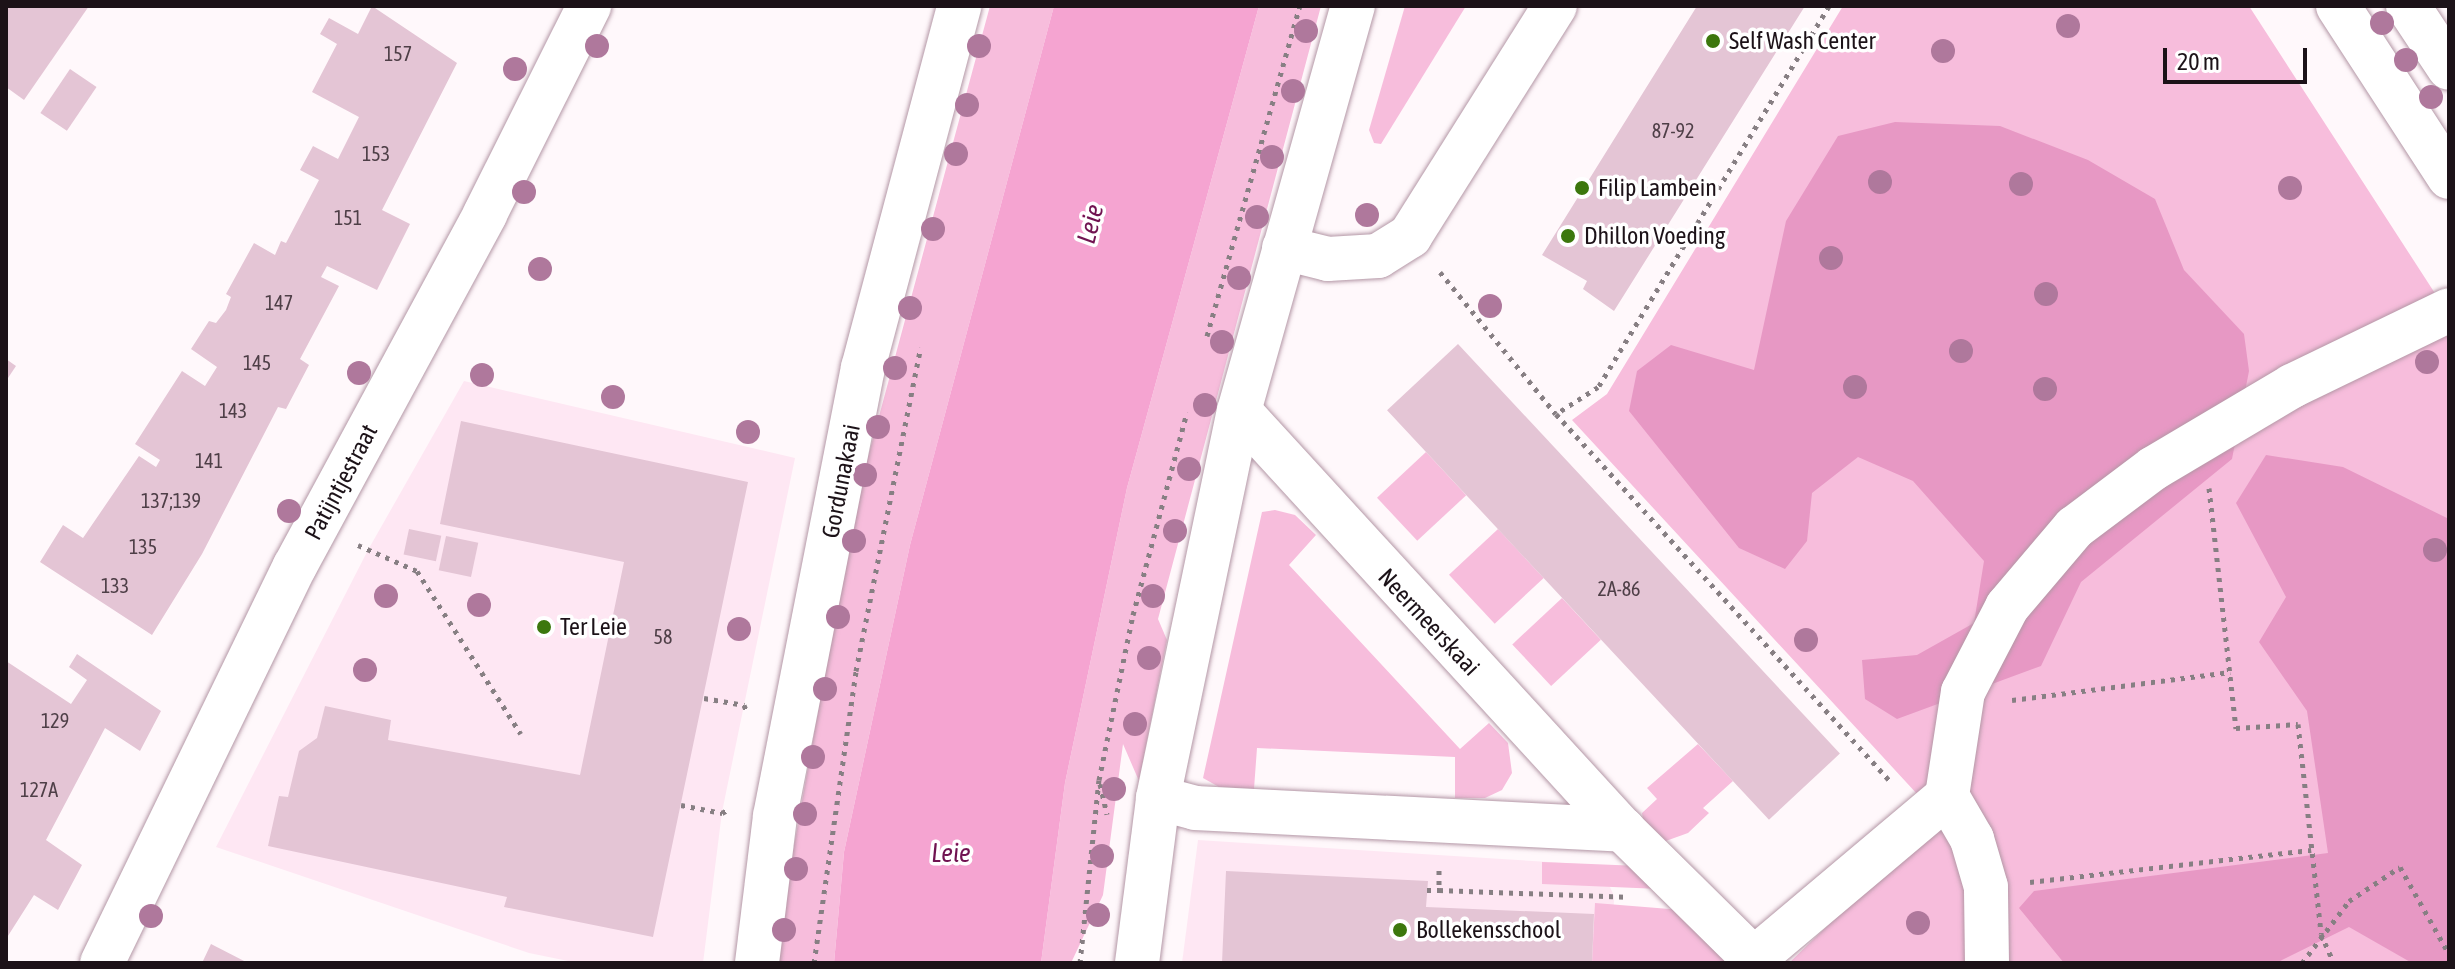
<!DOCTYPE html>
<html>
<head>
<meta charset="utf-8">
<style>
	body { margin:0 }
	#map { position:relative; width:2455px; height:969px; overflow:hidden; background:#fff8fb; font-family:"Asap Condensed",sans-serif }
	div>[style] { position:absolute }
	.built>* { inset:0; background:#fee7f3 }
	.green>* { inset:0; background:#f7bddc; transform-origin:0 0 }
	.forest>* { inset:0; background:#e798c4 }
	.water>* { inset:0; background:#f5a4d1 }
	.building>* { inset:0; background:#e4c5d5; transform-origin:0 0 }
	.path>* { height:5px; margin-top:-2.5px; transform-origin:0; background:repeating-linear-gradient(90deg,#877f83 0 4px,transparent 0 10px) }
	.roads { filter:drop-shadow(0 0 2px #b497a6) drop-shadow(0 0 2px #b497a6) }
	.minor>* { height:44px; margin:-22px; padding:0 22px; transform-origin:22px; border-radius:22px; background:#fff }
	.trees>* { width:24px; height:24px; margin:-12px; border-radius:50%; background:#af789c }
	.dots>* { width:22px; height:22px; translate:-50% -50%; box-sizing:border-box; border:4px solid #fff; border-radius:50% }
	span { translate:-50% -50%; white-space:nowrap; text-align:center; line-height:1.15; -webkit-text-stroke:7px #fff; paint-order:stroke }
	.number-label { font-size:20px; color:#4e3f47 }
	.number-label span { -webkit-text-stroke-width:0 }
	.poi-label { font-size:24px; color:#1c1218 }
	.left { translate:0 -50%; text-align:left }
	.street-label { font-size:24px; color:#1c1218 }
	.water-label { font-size:26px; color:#701351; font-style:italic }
	.frame { position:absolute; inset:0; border:8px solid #1c1218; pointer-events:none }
	.scale { position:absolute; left:2163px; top:48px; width:144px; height:36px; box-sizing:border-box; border:4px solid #1c1218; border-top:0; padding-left:10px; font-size:24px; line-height:28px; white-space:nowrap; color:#1c1218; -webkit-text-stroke:6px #fff; paint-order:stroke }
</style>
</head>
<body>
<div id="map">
	<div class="built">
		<i style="clip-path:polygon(464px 381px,795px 458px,722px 812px,703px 963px,578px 963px,529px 953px,216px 847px,368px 550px)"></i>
		<i style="clip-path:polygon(1198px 840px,1581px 864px,1606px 878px,1614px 896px,1613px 963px,1182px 963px)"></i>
	</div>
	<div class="green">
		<i style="clip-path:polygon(990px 6px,1054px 6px,910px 545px,844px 852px,834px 963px,773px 963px,855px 505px)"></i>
		<i style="clip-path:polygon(1259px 6px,1321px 6px,1158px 619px,1167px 640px,1139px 781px,1123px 744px,1103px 895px,1071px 963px,1041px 963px,1065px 783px,1127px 488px)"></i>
		<i style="clip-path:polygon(1405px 6px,1466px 6px,1381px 144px,1374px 143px,1369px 130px)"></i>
		<i style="clip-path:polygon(1843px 6px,2249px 6px,2449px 315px,2449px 963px,1789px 963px,1884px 871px,1918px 795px,1572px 420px,1607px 394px)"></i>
		<i style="left:1426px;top:452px;width:59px;height:67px;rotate:47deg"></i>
		<i style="clip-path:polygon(1275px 510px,1295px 515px,1316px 535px,1289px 565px,1460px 749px,1489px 723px,1508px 743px,1512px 773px,1502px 790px,1485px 798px,1455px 798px,1455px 757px,1257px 748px,1254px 789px,1219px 787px,1203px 778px,1262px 512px)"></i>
		<i style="left:1498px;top:529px;width:67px;height:67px;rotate:47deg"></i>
		<i style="left:1562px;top:598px;width:57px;height:68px;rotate:47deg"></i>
		<i style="clip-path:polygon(1698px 744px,1733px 781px,1703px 808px,1709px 813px,1688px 833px,1663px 842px,1644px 825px,1642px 813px,1657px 799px,1647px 788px)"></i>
		<i style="clip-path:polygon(1542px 862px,1640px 866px,1660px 889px,1542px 884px)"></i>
		<i style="clip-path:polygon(1595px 903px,1682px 910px,1729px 963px,1592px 963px)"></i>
	</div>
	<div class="forest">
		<i style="clip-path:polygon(1895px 122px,2000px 126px,2088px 160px,2155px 199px,2184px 270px,2244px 334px,2249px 371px,2232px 459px,2081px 582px,2041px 666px,1897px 719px,1865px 699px,1862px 660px,1917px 655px,1974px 623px,1984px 561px,1913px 481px,1858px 457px,1812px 493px,1807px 541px,1785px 569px,1739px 548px,1629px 411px,1637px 371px,1671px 345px,1754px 370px,1786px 221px,1838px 136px)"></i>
		<i style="clip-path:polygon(2266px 455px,2343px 467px,2449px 519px,2449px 963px,2412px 963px,2349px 927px,2276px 963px,2064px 963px,2019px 908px,2034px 891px,2328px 853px,2307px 711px,2259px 642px,2286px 597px,2236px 503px)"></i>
	</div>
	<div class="water">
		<i style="clip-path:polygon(1054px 6px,1259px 6px,1127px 488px,1065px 783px,1041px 963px,834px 963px,844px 852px,910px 545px)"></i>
	</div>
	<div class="building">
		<i style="clip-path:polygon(6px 6px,89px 6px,24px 100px,6px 87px)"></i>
		<i style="clip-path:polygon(372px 6px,457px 63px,382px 210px,410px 224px,377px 290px,327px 266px,321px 277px,339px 286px,300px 359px,309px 365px,286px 409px,278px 407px,202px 554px,152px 635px,40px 562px,63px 525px,83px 538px,139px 456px,156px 467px,160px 460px,135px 444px,182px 371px,205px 386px,217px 367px,191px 349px,209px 321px,216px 323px,226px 310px,231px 297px,226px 294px,254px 243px,275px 255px,281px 241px,286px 243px,319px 180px,300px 170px,313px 146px,338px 159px,359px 117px,312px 92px,337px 44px,320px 34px,329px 18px,358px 34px)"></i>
		<i style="clip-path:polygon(1697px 6px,1805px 6px,1614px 311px,1583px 289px,1587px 281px,1542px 255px)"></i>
		<i style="left:70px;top:69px;width:32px;height:53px;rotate:34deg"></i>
		<i style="left:1458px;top:344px;width:560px;height:97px;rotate:47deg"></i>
		<i style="clip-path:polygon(6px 359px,16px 366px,6px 381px)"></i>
		<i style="clip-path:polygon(461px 421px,748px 482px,653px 937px,504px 907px,507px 897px,268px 846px,279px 796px,288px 797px,299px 751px,317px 738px,325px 706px,391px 720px,388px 740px,580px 775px,624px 562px,440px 524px)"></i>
		<i style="left:409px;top:529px;width:33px;height:26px;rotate:12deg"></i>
		<i style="left:446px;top:536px;width:33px;height:35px;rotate:12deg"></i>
		<i style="clip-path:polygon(77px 654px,161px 711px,140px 751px,105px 728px,46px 840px,82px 865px,58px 910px,34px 895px,6px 939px,6px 661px,71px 704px,87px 680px,69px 667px)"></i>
		<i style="clip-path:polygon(1226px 871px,1428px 881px,1426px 907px,1594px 914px,1592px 963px,1222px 963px)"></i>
		<i style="clip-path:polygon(211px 944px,248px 963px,202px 963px)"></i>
	</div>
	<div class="path">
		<i style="left:1829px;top:6px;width:446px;rotate:121.2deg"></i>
		<i style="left:1598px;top:387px;width:50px;rotate:147.3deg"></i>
		<i style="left:1556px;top:414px;width:499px;rotate:47.7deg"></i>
		<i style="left:1440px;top:272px;width:183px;rotate:50.8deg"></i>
		<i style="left:1207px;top:336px;width:343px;rotate:-74.3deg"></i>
		<i style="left:2209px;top:488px;width:242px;rotate:83.6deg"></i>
		<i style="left:2236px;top:728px;width:62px;rotate:-3.7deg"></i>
		<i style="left:2298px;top:724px;width:211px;rotate:83.7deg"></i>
		<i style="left:2321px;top:934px;width:32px;rotate:66deg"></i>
		<i style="left:358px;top:545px;width:64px;rotate:23.8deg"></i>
		<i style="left:417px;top:571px;width:193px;rotate:57.5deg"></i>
		<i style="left:704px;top:698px;width:41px;rotate:9.9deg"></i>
		<i style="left:744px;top:705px;width:8px;rotate:67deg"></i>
		<i style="left:2012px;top:700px;width:220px;rotate:-7.3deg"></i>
		<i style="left:1100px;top:784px;width:31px;rotate:77deg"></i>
		<i style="left:681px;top:805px;width:42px;rotate:11deg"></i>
		<i style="left:722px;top:813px;width:8px;rotate:-30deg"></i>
		<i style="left:1439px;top:870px;width:20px;rotate:90deg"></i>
		<i style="left:1439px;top:890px;width:187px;rotate:2.1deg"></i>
		<i style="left:2030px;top:882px;width:283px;rotate:-6.5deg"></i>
		<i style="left:1427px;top:890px;width:12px"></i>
		<i style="left:814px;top:963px;width:295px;rotate:-81.8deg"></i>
		<i style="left:856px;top:671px;width:330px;rotate:-78.7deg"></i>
		<i style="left:1080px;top:963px;width:184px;rotate:-84.1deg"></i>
		<i style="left:1099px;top:780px;width:168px;rotate:-78.4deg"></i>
		<i style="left:1133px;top:615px;width:210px;rotate:-75.1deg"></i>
		<i style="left:2302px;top:963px;width:78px;rotate:-52.8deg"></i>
		<i style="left:2349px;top:901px;width:61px;rotate:-33.7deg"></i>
		<i style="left:2400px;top:867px;width:100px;rotate:60.6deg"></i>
	</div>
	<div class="roads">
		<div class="minor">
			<i style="left:2338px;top:6px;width:204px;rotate:57deg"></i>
			<i style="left:2408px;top:6px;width:74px;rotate:56.5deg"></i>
			<i style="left:1284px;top:248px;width:45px;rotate:14deg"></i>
			<i style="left:1328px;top:259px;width:50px;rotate:-3.4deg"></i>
			<i style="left:1378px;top:256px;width:38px;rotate:-32deg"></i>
			<i style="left:1410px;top:236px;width:272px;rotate:-57.8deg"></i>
			<i style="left:1158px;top:798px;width:38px;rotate:15deg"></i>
			<i style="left:1195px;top:808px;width:429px;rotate:2.9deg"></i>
			<i style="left:1623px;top:830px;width:568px;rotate:-132.5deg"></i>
			<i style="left:1623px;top:830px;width:190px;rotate:44.6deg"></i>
			<i style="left:1756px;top:957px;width:250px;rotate:-40.1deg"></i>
			<i style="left:102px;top:963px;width:441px;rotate:-64.1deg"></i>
			<i style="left:295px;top:566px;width:400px;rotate:-61.6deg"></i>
			<i style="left:485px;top:214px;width:233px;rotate:-63.4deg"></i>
			<i style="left:757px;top:963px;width:148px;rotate:-83deg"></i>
			<i style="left:775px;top:816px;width:457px;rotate:-78.9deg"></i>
			<i style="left:863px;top:368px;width:375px;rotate:-75.1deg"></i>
			<i style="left:1137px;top:963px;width:166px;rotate:-82.7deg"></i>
			<i style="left:1158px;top:798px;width:395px;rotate:-78.2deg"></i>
			<i style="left:1239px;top:411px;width:421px;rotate:-74.3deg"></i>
			<i style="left:1987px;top:963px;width:76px;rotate:-90.8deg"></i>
			<i style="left:1986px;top:887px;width:50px;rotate:-106.3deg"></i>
			<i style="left:1972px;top:839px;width:50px;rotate:-120.2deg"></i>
			<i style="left:1947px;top:796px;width:105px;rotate:-81.3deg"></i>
			<i style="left:1963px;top:692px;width:96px;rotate:-62.6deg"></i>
			<i style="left:2007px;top:607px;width:104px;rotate:-49.7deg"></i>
			<i style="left:2074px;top:528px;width:100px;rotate:-36.9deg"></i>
			<i style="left:2154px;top:468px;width:161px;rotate:-30.7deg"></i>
			<i style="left:2292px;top:386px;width:174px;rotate:-25.8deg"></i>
		</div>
	</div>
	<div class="trees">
		<i style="left:2382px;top:23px"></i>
		<i style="left:2068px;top:26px"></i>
		<i style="left:1306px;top:31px"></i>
		<i style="left:597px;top:46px"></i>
		<i style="left:979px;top:46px"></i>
		<i style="left:1943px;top:51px"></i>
		<i style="left:2406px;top:60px"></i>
		<i style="left:515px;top:69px"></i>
		<i style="left:1293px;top:91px"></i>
		<i style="left:2431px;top:97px"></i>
		<i style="left:967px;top:105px"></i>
		<i style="left:956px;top:154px"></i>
		<i style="left:1272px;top:157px"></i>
		<i style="left:1880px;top:182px"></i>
		<i style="left:2021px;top:184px"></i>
		<i style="left:2290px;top:188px"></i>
		<i style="left:524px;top:192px"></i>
		<i style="left:1367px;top:215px"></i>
		<i style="left:1257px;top:217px"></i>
		<i style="left:933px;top:229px"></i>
		<i style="left:1831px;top:258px"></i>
		<i style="left:540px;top:269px"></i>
		<i style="left:1239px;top:278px"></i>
		<i style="left:2046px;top:294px"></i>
		<i style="left:1490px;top:306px"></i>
		<i style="left:910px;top:308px"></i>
		<i style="left:1222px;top:342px"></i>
		<i style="left:1961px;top:351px"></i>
		<i style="left:2427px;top:362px"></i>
		<i style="left:895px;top:368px"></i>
		<i style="left:359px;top:373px"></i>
		<i style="left:482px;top:375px"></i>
		<i style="left:1855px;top:387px"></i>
		<i style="left:2045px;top:389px"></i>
		<i style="left:613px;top:397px"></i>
		<i style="left:1205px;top:405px"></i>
		<i style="left:878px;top:427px"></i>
		<i style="left:748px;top:432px"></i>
		<i style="left:1189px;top:469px"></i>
		<i style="left:865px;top:475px"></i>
		<i style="left:289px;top:511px"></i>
		<i style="left:1175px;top:531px"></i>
		<i style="left:854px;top:541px"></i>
		<i style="left:2435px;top:550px"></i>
		<i style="left:386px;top:596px"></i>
		<i style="left:1153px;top:596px"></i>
		<i style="left:479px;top:605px"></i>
		<i style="left:838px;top:617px"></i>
		<i style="left:739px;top:629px"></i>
		<i style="left:1806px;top:640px"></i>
		<i style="left:1149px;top:658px"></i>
		<i style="left:365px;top:670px"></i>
		<i style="left:825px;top:689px"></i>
		<i style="left:1135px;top:724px"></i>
		<i style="left:813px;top:757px"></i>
		<i style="left:1114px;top:789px"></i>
		<i style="left:805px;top:814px"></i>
		<i style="left:1102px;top:856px"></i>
		<i style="left:796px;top:869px"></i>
		<i style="left:1098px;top:915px"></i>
		<i style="left:151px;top:916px"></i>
		<i style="left:1918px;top:923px"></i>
		<i style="left:784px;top:930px"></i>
	</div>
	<div class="dots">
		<i style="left:1713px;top:41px;background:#3c770d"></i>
		<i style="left:1582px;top:188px;background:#3c770d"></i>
		<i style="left:1568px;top:236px;background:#3c770d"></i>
		<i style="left:544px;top:627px;background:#3c770d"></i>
		<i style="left:1400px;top:930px;background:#3c770d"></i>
	</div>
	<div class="number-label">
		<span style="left:398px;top:53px">157</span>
		<span style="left:1673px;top:130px">87-92</span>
		<span style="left:376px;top:153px">153</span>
		<span style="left:348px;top:217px">151</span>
		<span style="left:279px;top:302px">147</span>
		<span style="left:257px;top:362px">145</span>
		<span style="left:233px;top:410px">143</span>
		<span style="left:209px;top:460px">141</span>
		<span style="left:171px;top:500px">137;139</span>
		<span style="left:143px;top:546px">135</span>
		<span style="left:115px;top:585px">133</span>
		<span style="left:1619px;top:588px">2A-86</span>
		<span style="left:663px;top:636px">58</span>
		<span style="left:55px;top:720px">129</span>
		<span style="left:39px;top:789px">127A</span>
	</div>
	<div class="poi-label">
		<span class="left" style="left:1729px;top:41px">Self Wash Center</span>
		<span class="left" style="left:1598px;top:188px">Filip Lambein</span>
		<span class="left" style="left:1584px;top:236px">Dhillon Voeding</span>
		<span class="left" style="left:560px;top:627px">Ter Leie</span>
		<span class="left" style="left:1416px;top:930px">Bollekensschool</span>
	</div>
	<div class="street-label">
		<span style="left:841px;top:481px;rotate:-79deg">Gordunakaai</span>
		<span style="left:341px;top:482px;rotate:-62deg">Patijntjestraat</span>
		<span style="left:1429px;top:622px;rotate:47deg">Neermeerskaai</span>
	</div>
	<div class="water-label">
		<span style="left:1091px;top:224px;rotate:-76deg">Leie</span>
		<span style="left:951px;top:854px">Leie</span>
	</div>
	<div class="frame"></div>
	<div class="scale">20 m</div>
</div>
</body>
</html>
